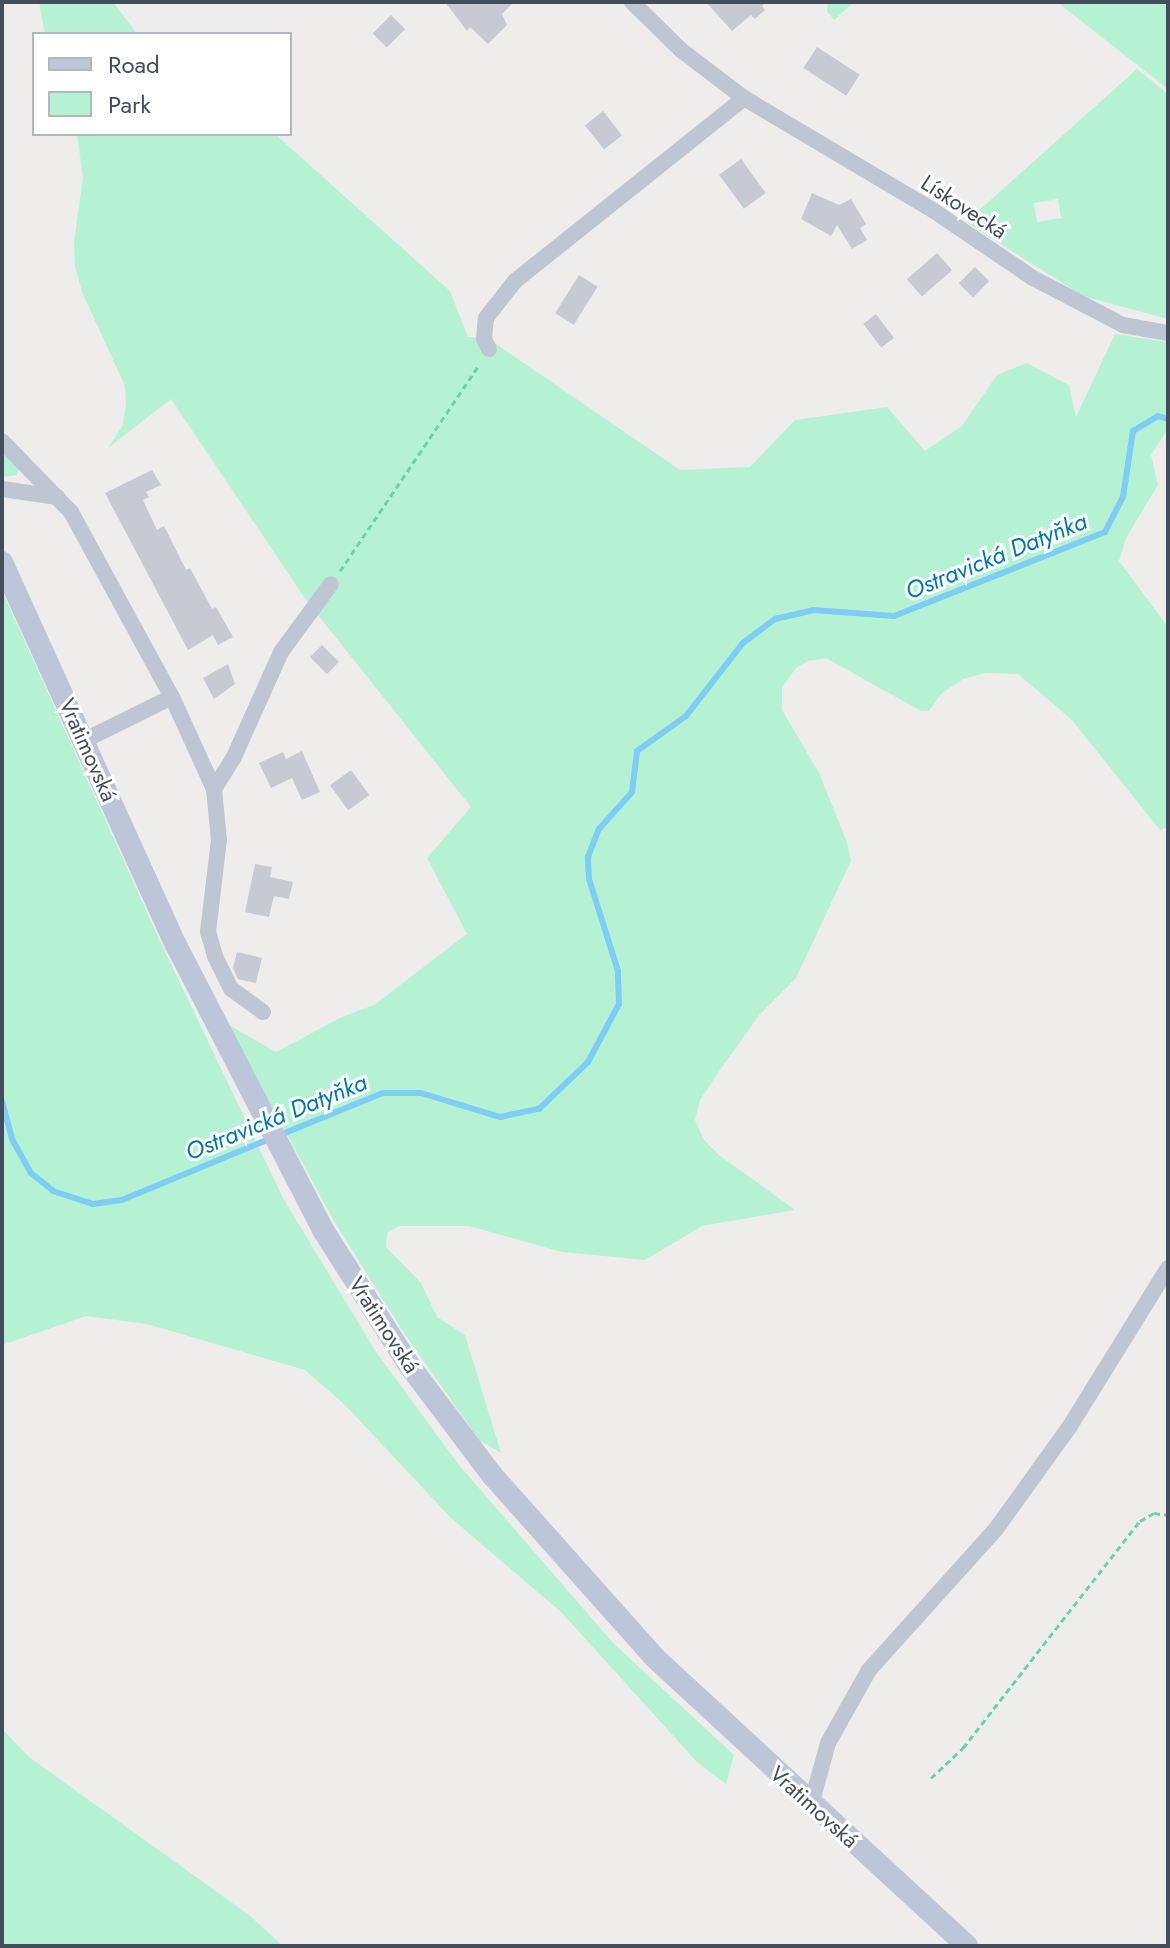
<!DOCTYPE html>
<html>
<head>
<meta charset="utf-8">
<style>
	body { margin:0 }
	#map { position:relative; width:1170px; height:1948px; overflow:hidden; background:#efecec; font-family:Jost,sans-serif }
	div>[style] { position:absolute }
	.green>* { inset:0; background:#b5f2d4 }
	.stream>* { height:6px; margin:-3px; padding:0 3px; transform-origin:3px; border-radius:3px; background:#7ecdf4 }
	.building>* { inset:0; background:#c7cad3; transform-origin:0 0 }
	.path>* { height:3px; margin-top:-1.5px; transform-origin:0; background:repeating-linear-gradient(90deg,#6ad3ac 0 6px,transparent 0 10px) }
	.minor>* { height:16px; margin:-8px; padding:0 8px; transform-origin:8px; border-radius:8px; background:#bec6d3 }
	.secondary>* { height:22px; margin:-11px; padding:0 11px; transform-origin:11px; border-radius:11px; background:#bdc6d8 }
	span { translate:-50% -50%; white-space:nowrap; text-align:center; line-height:1.15; -webkit-text-stroke:6px #fff; paint-order:stroke }
	.street-label { font-size:22px; color:#434d5b }
	.water-label { font-size:24px; color:#0077b1; font-style:italic }
	.frame { position:absolute; inset:0; border:4px solid #434d5b; pointer-events:none }
	.legend { position:absolute; left:32px; top:32px; width:260px; height:104px; box-sizing:border-box; background:#fff; border:2px solid #b4b8bd; margin:0; padding:10px 14px; list-style:none; font-size:24px; color:#434d5b }
	.legend li { display:flex; align-items:center; gap:16px; height:40px }
	.legend b { width:40px; border:2px solid #b4b8bd }
</style>
</head>
<body>
<div id="map">
	<div class="green">
		<i style="clip-path:polygon(39px 2px,113px 2px,137px 34px,45px 34px)"></i>
		<i style="clip-path:polygon(828px 2px,854px 2px,834px 20px,827px 11px)"></i>
		<i style="clip-path:polygon(1057px 2px,1168px 2px,1168px 89px)"></i>
		<i style="clip-path:polygon(evenodd,1137px 69px,1168px 94px,1168px 319px,1083px 296px,966px 222px,1137px 69px,1058px 199px,1061px 218px,1037px 222px,1034px 203px,1058px 199px)"></i>
		<i style="clip-path:polygon(77px 134px,275px 134px,450px 291px,468px 337px,487px 338px,680px 470px,750px 467px,795px 420px,887px 407px,925px 451px,962px 426px,997px 375px,1027px 363px,1069px 385px,1076px 417px,1115px 334px,1168px 342px,1168px 429px,1151px 455px,1158px 485px,1126px 538px,1119px 561px,1168px 627px,1168px 827px,1160px 830px,1072px 720px,1018px 674px,985px 673px,963px 679px,941px 694px,929px 711px,921px 711px,826px 658px,808px 661px,796px 668px,782px 687px,782px 710px,819px 773px,847px 842px,851px 861px,796px 978px,760px 1014px,722px 1067px,700px 1100px,695px 1120px,704px 1140px,719px 1155px,795px 1210px,702px 1226px,645px 1260px,562px 1252px,469px 1226px,399px 1226px,387px 1233px,386px 1247px,421px 1283px,437px 1317px,465px 1335px,501px 1453px,479px 1440px,404px 1333px,334px 1221px,227px 1024px,276px 1052px,342px 1017px,374px 1005px,467px 934px,427px 858px,471px 807px,306px 600px,171px 399px,108px 448px,123px 425px,126px 403px,125px 386px,82px 292px,75px 266px,74px 242px,83px 178px)"></i>
		<i style="clip-path:polygon(2px 446px,19px 468px,17px 475px,2px 477px)"></i>
		<i style="clip-path:polygon(2px 591px,160px 941px,283px 1198px,376px 1352px,459px 1465px,614px 1644px,734px 1755px,726px 1784px,697px 1762px,561px 1612px,451px 1518px,346px 1406px,305px 1370px,147px 1324px,86px 1316px,2px 1345px)"></i>
		<i style="clip-path:polygon(2px 1729px,29px 1757px,249px 1915px,283px 1946px,2px 1946px)"></i>
	</div>
	<div class="stream">
		<i style="left:2px;top:1101px;width:39px;rotate:75deg"></i>
		<i style="left:12px;top:1139px;width:39px;rotate:61deg"></i>
		<i style="left:31px;top:1173px;width:28px;rotate:39deg"></i>
		<i style="left:53px;top:1191px;width:42px;rotate:18deg"></i>
		<i style="left:93px;top:1204px;width:29px;rotate:-8deg"></i>
		<i style="left:122px;top:1200px;width:159px;rotate:-22.5deg"></i>
		<i style="left:280px;top:1135px;width:111px;rotate:-22.2deg"></i>
		<i style="left:383px;top:1093px;width:38px"></i>
		<i style="left:421px;top:1093px;width:83px;rotate:16.9deg"></i>
		<i style="left:500px;top:1117px;width:40px;rotate:-12deg"></i>
		<i style="left:539px;top:1109px;width:68px;rotate:-43.8deg"></i>
		<i style="left:588px;top:1062px;width:66px;rotate:-61.9deg"></i>
		<i style="left:619px;top:1004px;width:33px;rotate:-92deg"></i>
		<i style="left:618px;top:971px;width:96px;rotate:-107.5deg"></i>
		<i style="left:589px;top:879px;width:22px;rotate:-93deg"></i>
		<i style="left:588px;top:857px;width:30px;rotate:-69deg"></i>
		<i style="left:599px;top:829px;width:50px;rotate:-48.3deg"></i>
		<i style="left:632px;top:792px;width:41px;rotate:-83deg"></i>
		<i style="left:637px;top:751px;width:60px;rotate:-35.5deg"></i>
		<i style="left:686px;top:716px;width:93px;rotate:-52deg"></i>
		<i style="left:743px;top:643px;width:40px;rotate:-37deg"></i>
		<i style="left:775px;top:619px;width:39px;rotate:-13deg"></i>
		<i style="left:813px;top:610px;width:81px;rotate:4.2deg"></i>
		<i style="left:894px;top:616px;width:227px;rotate:-21.7deg"></i>
		<i style="left:1105px;top:532px;width:39px;rotate:-63deg"></i>
		<i style="left:1123px;top:497px;width:67px;rotate:-81.4deg"></i>
		<i style="left:1133px;top:431px;width:29px;rotate:-31deg"></i>
		<i style="left:1158px;top:416px;width:10px;rotate:17deg"></i>
	</div>
	<div class="building">
		<i style="clip-path:polygon(445px 2px,514px 2px,502px 14px,507px 25px,488px 44px,470px 27px,467px 31px)"></i>
		<i style="clip-path:polygon(706px 2px,766px 2px,762px 6px,765px 10px,755px 19px,751px 15px,732px 31px)"></i>
		<i style="left:391px;top:15px;width:20px;height:26px;rotate:45deg"></i>
		<i style="left:817px;top:47px;width:51px;height:25px;rotate:33deg"></i>
		<i style="left:603px;top:111px;width:31px;height:23px;rotate:52deg"></i>
		<i style="left:741px;top:159px;width:42px;height:27px;rotate:54deg"></i>
		<i style="clip-path:polygon(812px 193px,839px 205px,851px 199px,866px 224px,860px 228px,867px 240px,852px 249px,837px 225px,831px 236px,801px 219px)"></i>
		<i style="left:937px;top:253px;width:23px;height:40px;rotate:49deg"></i>
		<i style="left:975px;top:267px;width:20px;height:23px;rotate:45deg"></i>
		<i style="left:579px;top:275px;width:22px;height:45px;rotate:32deg"></i>
		<i style="left:876px;top:314px;width:30px;height:16px;rotate:53deg"></i>
		<i style="clip-path:polygon(152px 470px,161px 485px,146px 492px,149px 497px,143px 500px,157px 530px,164px 526px,186px 570px,190px 568px,212px 609px,216px 607px,233px 637px,218px 645px,213px 635px,188px 650px,105px 493px)"></i>
		<i style="left:322px;top:645px;width:24px;height:17px;rotate:45deg"></i>
		<i style="clip-path:polygon(228px 664px,235px 684px,214px 699px,203px 678px)"></i>
		<i style="clip-path:polygon(302px 751px,320px 792px,302px 800px,292px 778px,271px 788px,259px 763px,283px 752px,286px 759px)"></i>
		<i style="left:351px;top:770px;width:31px;height:26px;rotate:54deg"></i>
		<i style="clip-path:polygon(255px 864px,272px 867px,270px 877px,293px 882px,289px 899px,274px 896px,269px 917px,245px 912px)"></i>
		<i style="clip-path:polygon(237px 952px,262px 958px,256px 983px,238px 979px,233px 968px)"></i>
	</div>
	<div class="path">
		<i style="left:340px;top:571px;width:249px;rotate:-56deg"></i>
		<i style="left:931px;top:1778px;width:44px;rotate:-43.2deg"></i>
		<i style="left:963px;top:1748px;width:288px;rotate:-52.1deg"></i>
		<i style="left:1140px;top:1521px;width:16px;rotate:-30deg"></i>
		<i style="left:1154px;top:1513px;width:14px;rotate:8deg"></i>
	</div>
	<div class="minor">
		<i style="left:632px;top:2px;width:69px;rotate:44.4deg"></i>
		<i style="left:681px;top:50px;width:79px;rotate:37.3deg"></i>
		<i style="left:744px;top:98px;width:221px;rotate:30.7deg"></i>
		<i style="left:934px;top:211px;width:120px;rotate:34.1deg"></i>
		<i style="left:1033px;top:278px;width:102px;rotate:27.6deg"></i>
		<i style="left:1123px;top:325px;width:46px;rotate:10.1deg"></i>
		<i style="left:489px;top:349px;width:11px;rotate:-117deg"></i>
		<i style="left:484px;top:339px;width:21px;rotate:-85deg"></i>
		<i style="left:486px;top:318px;width:47px;rotate:-51.9deg"></i>
		<i style="left:515px;top:281px;width:293px;rotate:-38.6deg"></i>
		<i style="left:2px;top:441px;width:99px;rotate:45.8deg"></i>
		<i style="left:71px;top:512px;width:211px;rotate:61.4deg"></i>
		<i style="left:172px;top:697px;width:101px;rotate:65.5deg"></i>
		<i style="left:2px;top:489px;width:56px;rotate:8.3deg"></i>
		<i style="left:85px;top:740px;width:97px;rotate:-26.3deg"></i>
		<i style="left:263px;top:1012px;width:39px;rotate:-144deg"></i>
		<i style="left:231px;top:989px;width:37px;rotate:-116deg"></i>
		<i style="left:215px;top:956px;width:25px;rotate:-106deg"></i>
		<i style="left:208px;top:932px;width:93px;rotate:-83.2deg"></i>
		<i style="left:219px;top:840px;width:51px;rotate:-95.6deg"></i>
		<i style="left:214px;top:789px;width:36px;rotate:-58deg"></i>
		<i style="left:233px;top:759px;width:117px;rotate:-65.8deg"></i>
		<i style="left:281px;top:652px;width:84px;rotate:-53.7deg"></i>
		<i style="left:811px;top:1805px;width:64px;rotate:-74.7deg"></i>
		<i style="left:828px;top:1743px;width:84px;rotate:-60.7deg"></i>
		<i style="left:869px;top:1670px;width:190px;rotate:-48deg"></i>
		<i style="left:996px;top:1529px;width:127px;rotate:-54.3deg"></i>
		<i style="left:1070px;top:1426px;width:186px;rotate:-58.2deg"></i>
	</div>
	<div class="secondary">
		<i style="left:2px;top:562px;width:421px;rotate:65.6deg"></i>
		<i style="left:176px;top:945px;width:321px;rotate:62.7deg"></i>
		<i style="left:323px;top:1230px;width:160px;rotate:57.5deg"></i>
		<i style="left:409px;top:1365px;width:138px;rotate:53deg"></i>
		<i style="left:492px;top:1475px;width:244px;rotate:48.3deg"></i>
		<i style="left:654px;top:1657px;width:426px;rotate:42.7deg"></i>
	</div>
	<div class="street-label">
		<span style="left:964px;top:207px;rotate:33deg">Lískovecká</span>
		<span style="left:88px;top:750px;rotate:66deg">Vratimovská</span>
		<span style="left:384px;top:1325px;rotate:57deg">Vratimovská</span>
		<span style="left:814px;top:1807px;rotate:42deg">Vratimovská</span>
	</div>
	<div class="water-label">
		<span style="left:996px;top:556px;rotate:-22deg">Ostravická Datyňka</span>
		<span style="left:276px;top:1117px;rotate:-22deg">Ostravická Datyňka</span>
	</div>
	<div class="frame"></div>
	<ul class="legend">
	<li><b style="height:10px;background:#bdc6d8"></b>Road</li>
	<li><b style="height:22px;background:#b5f2d4"></b>Park</li>
	</ul>
</div>
</body>
</html>
